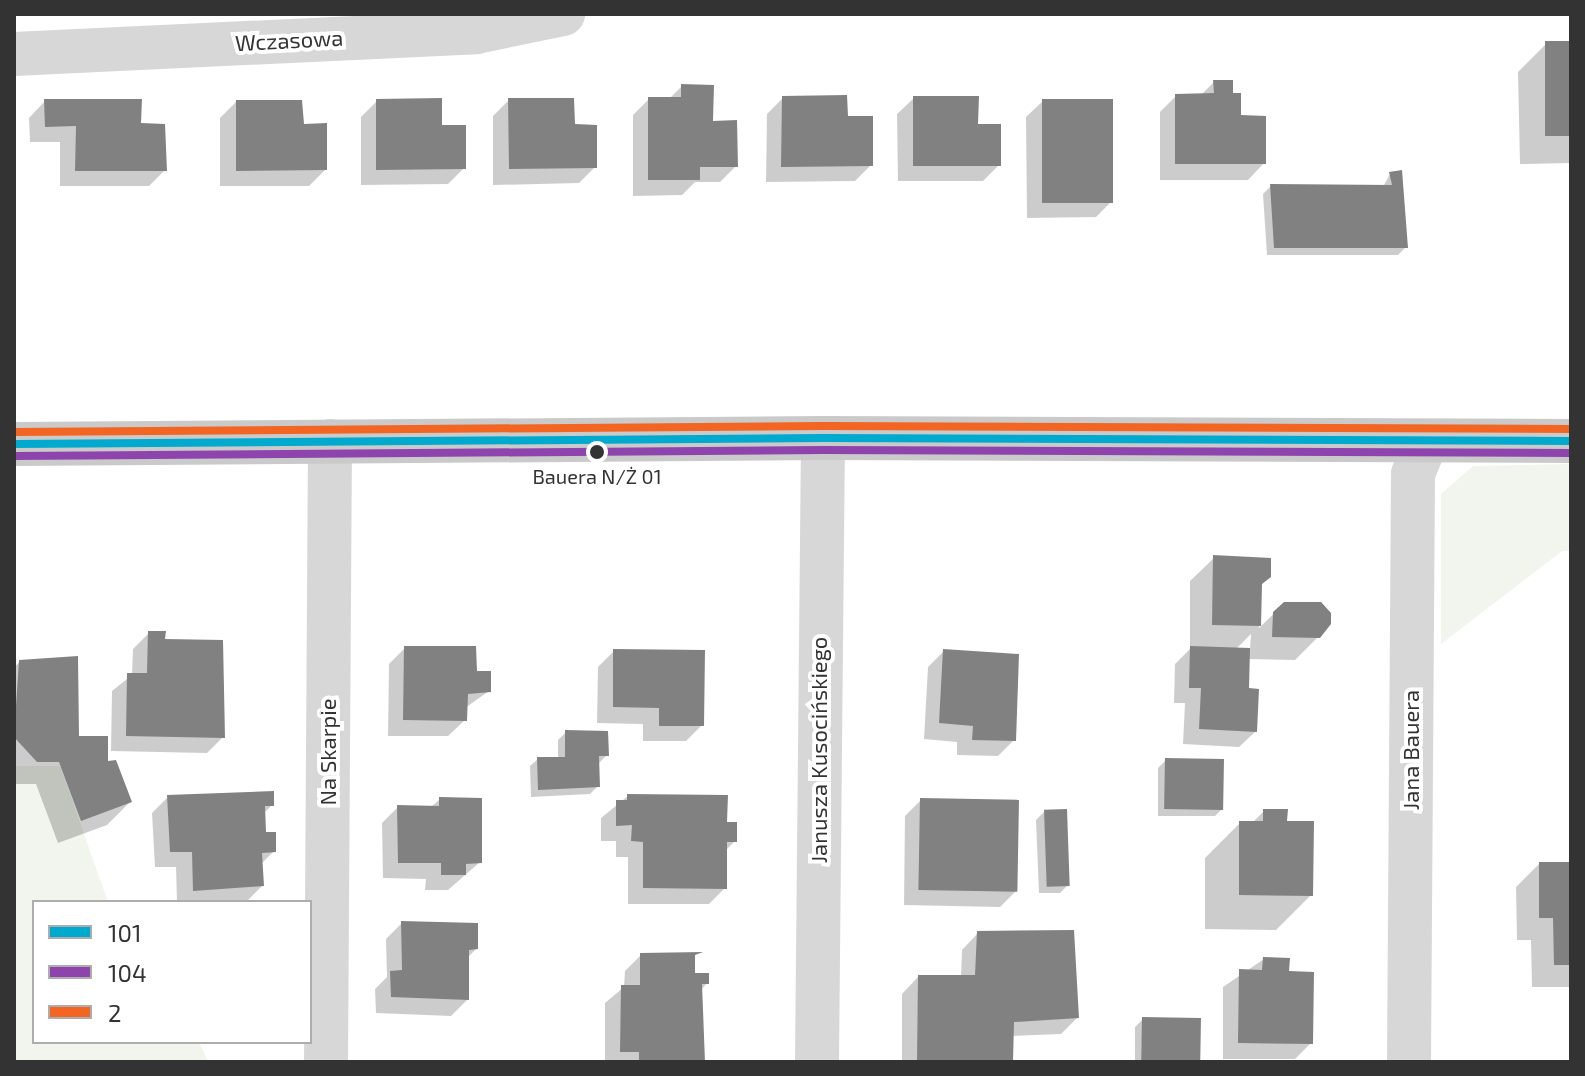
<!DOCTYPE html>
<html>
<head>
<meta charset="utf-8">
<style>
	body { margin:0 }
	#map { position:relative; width:1585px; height:1076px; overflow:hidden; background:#fff; font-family:"Exo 2",sans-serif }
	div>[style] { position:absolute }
	.green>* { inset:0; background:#f1f5ed }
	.shadow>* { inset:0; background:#0003 }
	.building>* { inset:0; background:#818181; transform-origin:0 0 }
	.minor>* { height:44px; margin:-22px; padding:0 22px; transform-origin:22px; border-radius:22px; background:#d7d7d7 }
	.major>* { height:44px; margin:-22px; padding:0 22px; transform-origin:22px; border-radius:22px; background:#cacaca }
	.bus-1>* { height:8px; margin:-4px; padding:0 4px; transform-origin:4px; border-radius:4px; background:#00a9ce }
	.bus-2>* { height:8px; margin:-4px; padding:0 4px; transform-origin:4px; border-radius:4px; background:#8e44ad }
	.bus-3>* { height:8px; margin:-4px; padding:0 4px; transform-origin:4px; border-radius:4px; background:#f26522 }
	.dots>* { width:22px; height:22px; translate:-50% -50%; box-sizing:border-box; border:4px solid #fff; border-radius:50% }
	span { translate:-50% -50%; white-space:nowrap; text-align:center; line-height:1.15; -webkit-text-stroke:8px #fff; paint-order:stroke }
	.bus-label { font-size:20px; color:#333 }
	.street-label { font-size:22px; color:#333 }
	.frame { position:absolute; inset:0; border:16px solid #333; pointer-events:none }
	.legend { position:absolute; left:32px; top:900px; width:280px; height:144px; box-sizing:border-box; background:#fff; border:2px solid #adadad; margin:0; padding:10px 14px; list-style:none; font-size:24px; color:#333 }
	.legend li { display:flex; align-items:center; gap:16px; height:40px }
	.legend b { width:40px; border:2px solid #adadad }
</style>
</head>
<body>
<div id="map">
	<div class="green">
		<i style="clip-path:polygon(1571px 464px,1571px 551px,1562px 551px,1441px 644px,1441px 494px,1473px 466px)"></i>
		<i style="clip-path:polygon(14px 766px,60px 766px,108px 902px,34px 902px,34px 1042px,199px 1042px,208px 1062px,14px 1062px)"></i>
	</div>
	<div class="shadow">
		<i style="clip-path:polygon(1571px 43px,1571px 163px,1520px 164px,1518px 72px,1546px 44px)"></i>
		<i style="clip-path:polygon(1214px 82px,1231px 95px,1264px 163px,1248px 180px,1160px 180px,1160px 112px,1176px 96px,1200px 96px)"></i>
		<i style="clip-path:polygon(682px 86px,736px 166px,720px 182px,695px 182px,682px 195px,633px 196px,633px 115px,649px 99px,669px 99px)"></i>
		<i style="clip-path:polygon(783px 98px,846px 118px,871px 165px,855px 181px,766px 182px,767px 114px)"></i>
		<i style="clip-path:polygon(914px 98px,976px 126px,999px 165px,983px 181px,898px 181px,897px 114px)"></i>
		<i style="clip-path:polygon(509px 100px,573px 125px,595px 167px,579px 183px,493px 185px,493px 116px)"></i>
		<i style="clip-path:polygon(45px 101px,165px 170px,149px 186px,60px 186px,60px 142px,30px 142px,29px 118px)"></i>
		<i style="clip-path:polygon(377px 101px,440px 127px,464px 168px,448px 184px,361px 185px,361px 117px)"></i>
		<i style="clip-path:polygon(1043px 101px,1112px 201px,1096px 217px,1027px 218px,1026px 117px)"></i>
		<i style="clip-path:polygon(236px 102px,302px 126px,325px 170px,309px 186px,220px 186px,220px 118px)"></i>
		<i style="clip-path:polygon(1390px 174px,1406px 247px,1398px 255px,1267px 255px,1263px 194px,1271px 186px,1383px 187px)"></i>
		<i style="clip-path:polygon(evenodd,1214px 558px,1260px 586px,1259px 628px,1284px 604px,1319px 636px,1295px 660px,1248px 659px,1247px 690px,1256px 731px,1239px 747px,1183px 744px,1185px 703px,1174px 703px,1175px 664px,1190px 649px,1190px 581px,1214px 558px,1251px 634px,1250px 650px,1235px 650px,1251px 634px)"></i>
		<i style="clip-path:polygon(149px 633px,163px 641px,223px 737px,207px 753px,111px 751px,112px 691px,132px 675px,133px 649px)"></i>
		<i style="clip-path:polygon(405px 648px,475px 673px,489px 691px,465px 708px,465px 720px,448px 736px,388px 736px,389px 664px)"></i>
		<i style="clip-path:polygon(614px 651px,702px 725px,686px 741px,643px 741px,643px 724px,597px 723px,598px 667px)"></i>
		<i style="clip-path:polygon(944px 651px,1014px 740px,998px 756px,957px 755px,957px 742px,924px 739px,928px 667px)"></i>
		<i style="clip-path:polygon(20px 662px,77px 738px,106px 763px,130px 802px,107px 825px,58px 843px,36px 784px,14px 784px,14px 667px)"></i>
		<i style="clip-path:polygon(566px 732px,607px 755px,599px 763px,598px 786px,590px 794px,531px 797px,530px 766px,538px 759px,558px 759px,558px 740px)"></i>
		<i style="clip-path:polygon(1166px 760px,1223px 808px,1215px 816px,1158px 816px,1158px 768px)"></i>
		<i style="clip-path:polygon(628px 796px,725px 824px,735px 841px,725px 851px,725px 888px,709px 904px,628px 904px,628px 857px,616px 857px,616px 841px,601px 841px,601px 818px)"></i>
		<i style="clip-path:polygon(168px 797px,272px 805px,263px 814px,264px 835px,274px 851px,261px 864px,262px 886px,246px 902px,177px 902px,176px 867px,155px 867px,152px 813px)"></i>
		<i style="clip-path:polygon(440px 799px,480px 862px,448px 890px,425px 890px,426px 879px,383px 878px,382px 823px,398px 807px,431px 807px)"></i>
		<i style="clip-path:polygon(921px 800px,1016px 891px,1000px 907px,904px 905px,905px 816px)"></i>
		<i style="clip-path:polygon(1264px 811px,1285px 823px,1311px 895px,1276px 930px,1205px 929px,1205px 858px,1240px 823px,1252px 823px)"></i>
		<i style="clip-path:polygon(1044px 812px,1068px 885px,1060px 893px,1039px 893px,1036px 820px)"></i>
		<i style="clip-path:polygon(1539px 864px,1571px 864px,1571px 987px,1532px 987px,1531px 940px,1517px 940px,1516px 887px)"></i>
		<i style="clip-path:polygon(402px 923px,476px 949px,467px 958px,467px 1000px,451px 1016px,376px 1013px,375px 989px,387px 977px,386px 939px)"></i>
		<i style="clip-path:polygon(978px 933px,1077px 1018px,1061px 1034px,1012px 1036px,1011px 1062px,902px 1062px,902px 994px,918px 977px,961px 977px,962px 950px)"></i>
		<i style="clip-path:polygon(641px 955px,707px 983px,701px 990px,703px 1062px,605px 1062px,605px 1003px,624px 987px,625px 971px)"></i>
		<i style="clip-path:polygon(1264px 959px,1287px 973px,1311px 1043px,1295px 1059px,1223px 1059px,1223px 987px)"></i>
		<i style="clip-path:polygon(1143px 1019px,1199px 1062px,1135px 1062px,1135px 1027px)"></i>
	</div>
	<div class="building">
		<i style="left:1571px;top:41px;width:95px;height:26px;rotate:90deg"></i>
		<i style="clip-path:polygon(1213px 80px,1233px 80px,1233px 93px,1241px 93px,1241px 115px,1266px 116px,1266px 164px,1175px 164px,1175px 94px,1214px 93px)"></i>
		<i style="clip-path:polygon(681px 84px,714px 85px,713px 121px,737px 120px,738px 167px,700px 167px,700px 180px,648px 180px,648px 97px,681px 97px)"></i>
		<i style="clip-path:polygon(847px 95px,848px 116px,873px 116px,873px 166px,781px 167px,782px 96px)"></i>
		<i style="clip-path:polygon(913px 96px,979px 96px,978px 124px,1001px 124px,1001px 166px,913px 166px)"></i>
		<i style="clip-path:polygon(442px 98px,442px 125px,466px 125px,466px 169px,376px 170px,376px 99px)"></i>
		<i style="clip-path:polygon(508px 98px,574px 98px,575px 124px,597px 125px,597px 168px,509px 169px)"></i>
		<i style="clip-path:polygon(44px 99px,142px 99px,141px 123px,165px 124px,167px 171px,75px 171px,76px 126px,45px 127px)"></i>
		<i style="left:1042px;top:99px;width:71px;height:104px"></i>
		<i style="clip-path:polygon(236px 100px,302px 100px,304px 124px,327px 123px,327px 170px,236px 171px)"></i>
		<i style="clip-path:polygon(1402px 170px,1408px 248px,1274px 248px,1270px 184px,1392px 185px,1389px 172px)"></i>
		<i style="clip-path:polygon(1213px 555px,1271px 558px,1271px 577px,1262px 584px,1261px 626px,1212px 625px)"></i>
		<i style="clip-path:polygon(1284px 602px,1321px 602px,1331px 613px,1331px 624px,1320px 638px,1272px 637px,1273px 612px)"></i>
		<i style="clip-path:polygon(148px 631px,166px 631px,165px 639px,223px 640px,225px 738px,126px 736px,127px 673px,147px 673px)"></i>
		<i style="clip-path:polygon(404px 646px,476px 646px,477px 671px,491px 671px,491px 692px,468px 694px,467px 721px,403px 720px)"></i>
		<i style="clip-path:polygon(1190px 646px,1250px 648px,1249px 688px,1259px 689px,1257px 732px,1199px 729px,1201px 688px,1189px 688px)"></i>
		<i style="clip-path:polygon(613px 649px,705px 650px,704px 726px,659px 726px,659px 708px,613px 707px)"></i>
		<i style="clip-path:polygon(943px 649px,1019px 654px,1016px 741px,972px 740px,973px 726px,939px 723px)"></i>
		<i style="clip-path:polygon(78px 656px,79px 736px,108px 736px,108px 761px,116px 760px,132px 802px,81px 821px,59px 762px,37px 762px,14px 737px,19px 660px)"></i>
		<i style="clip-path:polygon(565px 730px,608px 731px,609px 756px,599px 756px,600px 787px,538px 790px,537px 757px,565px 757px)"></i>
		<i style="left:1165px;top:758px;width:59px;height:51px;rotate:1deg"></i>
		<i style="clip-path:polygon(274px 791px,274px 806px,265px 806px,266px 832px,276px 832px,276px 852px,262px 853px,264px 886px,193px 891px,192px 852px,170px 852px,167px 795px)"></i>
		<i style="clip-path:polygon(627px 794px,728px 795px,727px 822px,737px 822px,737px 842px,727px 842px,727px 889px,643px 888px,643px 842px,631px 841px,632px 825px,616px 826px,616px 800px,627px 800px)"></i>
		<i style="clip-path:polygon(439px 797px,482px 798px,482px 863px,466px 864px,466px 875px,441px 875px,441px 863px,398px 863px,397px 805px,439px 806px)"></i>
		<i style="left:920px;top:798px;width:99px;height:92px;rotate:1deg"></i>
		<i style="left:1067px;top:809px;width:77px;height:23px;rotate:88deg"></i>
		<i style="clip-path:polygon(1263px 809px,1288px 809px,1287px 821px,1314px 821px,1313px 896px,1239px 895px,1239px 821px,1263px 821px)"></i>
		<i style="clip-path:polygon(1539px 862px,1571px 862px,1571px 965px,1554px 965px,1553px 918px,1539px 918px)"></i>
		<i style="clip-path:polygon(401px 921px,478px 923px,478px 949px,469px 950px,469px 1000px,391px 997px,390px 971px,402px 970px)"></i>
		<i style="clip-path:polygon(1074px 930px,1079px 1018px,1014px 1022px,1013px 1062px,917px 1062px,918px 975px,975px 975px,977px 931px)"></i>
		<i style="clip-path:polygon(703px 952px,695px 955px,695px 973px,709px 973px,709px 984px,702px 984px,705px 1062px,639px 1062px,639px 1052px,620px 1052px,621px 985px,640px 985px,640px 953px)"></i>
		<i style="clip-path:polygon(1263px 957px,1290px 958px,1289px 971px,1314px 972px,1313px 1044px,1238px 1043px,1239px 969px,1262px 970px)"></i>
		<i style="left:1142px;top:1017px;width:59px;height:45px;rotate:1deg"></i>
	</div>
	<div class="minor">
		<i style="left:14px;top:54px;width:463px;rotate:-2.7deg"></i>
		<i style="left:476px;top:32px;width:89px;rotate:-11.7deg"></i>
		<i style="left:326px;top:1062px;width:621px;rotate:-89.63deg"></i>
		<i style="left:817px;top:1062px;width:624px;rotate:-89.45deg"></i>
		<i style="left:1409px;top:1062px;width:588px;rotate:-89.61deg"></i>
		<i style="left:1413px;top:474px;width:35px;rotate:-68deg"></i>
	</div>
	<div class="major">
		<i style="left:14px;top:444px;width:809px;rotate:-0.42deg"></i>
		<i style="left:823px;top:438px;width:748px;rotate:0.23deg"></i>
	</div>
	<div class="bus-1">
		<i style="left:14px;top:444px;width:809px;rotate:-0.42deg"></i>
		<i style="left:823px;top:438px;width:748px;rotate:0.23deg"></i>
	</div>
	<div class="bus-2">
		<i style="left:14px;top:456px;width:809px;rotate:-0.42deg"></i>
		<i style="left:823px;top:450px;width:748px;rotate:0.23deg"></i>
	</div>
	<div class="bus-3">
		<i style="left:14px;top:432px;width:809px;rotate:-0.42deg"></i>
		<i style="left:823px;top:426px;width:748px;rotate:0.23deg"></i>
	</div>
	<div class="dots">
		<i style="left:597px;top:452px;background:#333"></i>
	</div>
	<div class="bus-label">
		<span style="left:597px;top:476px">Bauera N/Ż 01</span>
	</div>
	<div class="street-label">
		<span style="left:289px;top:40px;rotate:-3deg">Wczasowa</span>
		<span style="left:819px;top:750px;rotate:-90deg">Janusza Kusocińskiego</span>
		<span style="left:1411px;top:750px;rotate:-90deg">Jana Bauera</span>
		<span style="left:328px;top:752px;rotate:-90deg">Na Skarpie</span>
	</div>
	<div class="frame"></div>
	<ul class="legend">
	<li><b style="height:10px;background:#00a9ce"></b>101</li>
	<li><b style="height:10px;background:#8e44ad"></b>104</li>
	<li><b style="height:10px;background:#f26522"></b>2</li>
	</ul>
</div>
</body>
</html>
